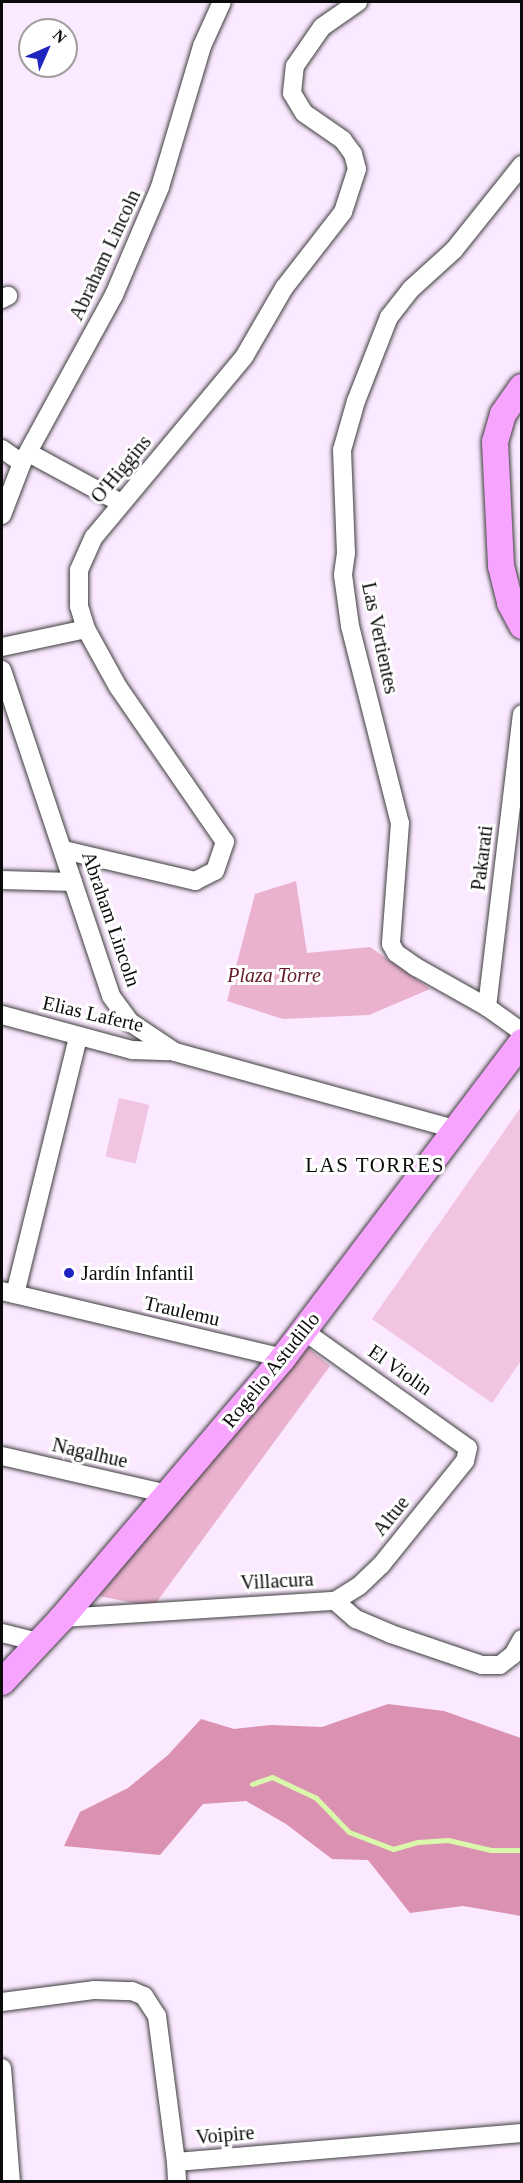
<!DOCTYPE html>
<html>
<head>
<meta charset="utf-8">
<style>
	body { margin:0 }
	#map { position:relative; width:523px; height:2183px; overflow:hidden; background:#fbe9ff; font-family:Georgia,serif }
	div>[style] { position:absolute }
	.green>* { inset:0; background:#eab2ce }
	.forest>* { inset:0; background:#db91b1 }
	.pitch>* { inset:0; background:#f1c4e1; transform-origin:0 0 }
	.stream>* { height:5px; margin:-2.5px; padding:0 2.5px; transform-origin:2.5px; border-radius:2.5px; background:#daf8ac }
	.roads { filter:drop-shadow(0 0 2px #3e3e3e) drop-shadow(0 0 2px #3e3e3e) }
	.street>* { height:18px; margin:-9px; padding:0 9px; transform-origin:9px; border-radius:9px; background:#fff }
	.secondary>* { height:26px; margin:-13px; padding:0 13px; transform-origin:13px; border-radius:13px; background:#f7a4ff }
	.dots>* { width:16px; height:16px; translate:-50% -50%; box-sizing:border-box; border:3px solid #fff; border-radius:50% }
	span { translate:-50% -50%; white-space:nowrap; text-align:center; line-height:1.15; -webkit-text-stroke:6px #fff; paint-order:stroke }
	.street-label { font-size:20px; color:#0b0b0b }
	.park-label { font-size:20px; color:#641a28; font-style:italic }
	.poi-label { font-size:20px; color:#0b0b0b }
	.left { translate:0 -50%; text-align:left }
	.neighbourhood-label { font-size:21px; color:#0b0b0b; letter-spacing:1.5px }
	.frame { position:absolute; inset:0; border:3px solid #0b0b0b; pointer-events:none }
	.north { position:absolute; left:18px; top:18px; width:60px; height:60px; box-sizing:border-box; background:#fff; border:2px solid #9d9d9d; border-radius:50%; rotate:45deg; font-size:16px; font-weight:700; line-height:24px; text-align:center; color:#0b0b0b }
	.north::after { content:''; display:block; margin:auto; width:21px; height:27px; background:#1f23bf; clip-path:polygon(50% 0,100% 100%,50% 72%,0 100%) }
</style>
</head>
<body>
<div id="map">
	<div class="green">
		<i style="clip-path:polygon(296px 881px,307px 953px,370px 947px,430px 989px,369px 1015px,283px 1019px,227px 1001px,255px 894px)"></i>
		<i style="clip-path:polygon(303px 1344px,330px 1366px,153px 1607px,99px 1596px)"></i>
	</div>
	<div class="forest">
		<i style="clip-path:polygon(388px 1704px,444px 1711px,521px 1738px,521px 1916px,463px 1906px,410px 1913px,368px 1860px,332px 1859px,286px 1824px,246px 1801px,203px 1804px,160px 1855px,64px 1846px,80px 1812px,128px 1788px,168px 1755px,201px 1719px,234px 1729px,271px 1725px,322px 1727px)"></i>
	</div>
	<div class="pitch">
		<i style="left:119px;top:1098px;width:31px;height:60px;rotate:13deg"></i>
		<i style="clip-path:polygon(521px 1107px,521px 1361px,492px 1403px,372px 1319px)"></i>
	</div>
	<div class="stream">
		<i style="left:252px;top:1784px;width:21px;rotate:-19deg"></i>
		<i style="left:272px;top:1777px;width:49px;rotate:25.5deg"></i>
		<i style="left:316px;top:1798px;width:47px;rotate:45.9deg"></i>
		<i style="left:349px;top:1832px;width:47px;rotate:21.1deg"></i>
		<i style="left:393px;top:1849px;width:26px;rotate:-16deg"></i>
		<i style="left:418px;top:1842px;width:30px;rotate:-4deg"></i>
		<i style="left:448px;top:1840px;width:44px;rotate:13.1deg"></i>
		<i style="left:491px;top:1850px;width:31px"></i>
	</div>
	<div class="roads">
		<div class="street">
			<i style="left:522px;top:165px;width:109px;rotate:128.7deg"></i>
			<i style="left:454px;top:250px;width:58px;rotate:137.8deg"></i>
			<i style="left:411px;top:289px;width:36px;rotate:128deg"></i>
			<i style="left:389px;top:317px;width:90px;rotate:111.4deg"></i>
			<i style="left:356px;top:401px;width:51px;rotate:105.9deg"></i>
			<i style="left:342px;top:450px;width:103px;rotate:87.8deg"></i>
			<i style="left:346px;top:553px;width:22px;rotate:98deg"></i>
			<i style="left:343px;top:575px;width:51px;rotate:82.2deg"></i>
			<i style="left:350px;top:626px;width:203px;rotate:75.8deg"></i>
			<i style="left:400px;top:823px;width:121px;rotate:94.3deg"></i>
			<i style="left:391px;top:944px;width:10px;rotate:61deg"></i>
			<i style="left:396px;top:953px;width:24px;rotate:35deg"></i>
			<i style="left:416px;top:967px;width:81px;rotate:29.4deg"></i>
			<i style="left:487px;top:1007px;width:43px;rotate:35.5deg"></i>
			<i style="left:2px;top:299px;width:7px;rotate:-27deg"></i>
			<i style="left:2px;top:449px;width:24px;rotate:35deg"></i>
			<i style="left:29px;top:453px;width:105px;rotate:28.5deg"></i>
			<i style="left:2px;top:515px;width:56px;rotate:-69deg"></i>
			<i style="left:22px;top:463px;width:192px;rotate:-61.3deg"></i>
			<i style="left:114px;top:295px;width:117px;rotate:-66.9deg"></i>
			<i style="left:160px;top:187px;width:147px;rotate:-73.4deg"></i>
			<i style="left:202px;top:46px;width:48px;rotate:-65.6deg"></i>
			<i style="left:2px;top:647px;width:86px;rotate:-12.1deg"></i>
			<i style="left:2px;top:670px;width:344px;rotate:71.5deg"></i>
			<i style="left:111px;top:996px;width:32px;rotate:54deg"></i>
			<i style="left:130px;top:1022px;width:54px;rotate:33.7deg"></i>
			<i style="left:175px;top:1052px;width:294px;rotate:15.4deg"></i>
			<i style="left:64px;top:850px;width:135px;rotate:13.3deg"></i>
			<i style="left:195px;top:881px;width:22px;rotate:-27deg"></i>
			<i style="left:215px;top:871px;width:31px;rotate:-71deg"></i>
			<i style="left:225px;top:842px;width:188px;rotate:-124.6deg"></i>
			<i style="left:118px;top:687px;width:66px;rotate:-118.9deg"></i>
			<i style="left:86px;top:629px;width:24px;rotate:-107deg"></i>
			<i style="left:79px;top:606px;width:36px;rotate:-90deg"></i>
			<i style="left:79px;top:570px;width:36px;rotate:-66deg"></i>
			<i style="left:94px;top:537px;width:234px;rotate:-50.2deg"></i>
			<i style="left:244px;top:357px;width:80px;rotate:-59.9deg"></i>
			<i style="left:284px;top:288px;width:96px;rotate:-52.2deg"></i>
			<i style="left:343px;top:212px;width:45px;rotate:-72deg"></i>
			<i style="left:357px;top:169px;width:16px;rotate:-105deg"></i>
			<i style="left:353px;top:154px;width:17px;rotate:-126deg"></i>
			<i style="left:343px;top:140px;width:47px;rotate:-145.3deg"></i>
			<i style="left:304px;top:113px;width:23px;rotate:-121deg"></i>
			<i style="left:292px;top:93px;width:27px;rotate:-84deg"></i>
			<i style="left:295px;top:66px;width:47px;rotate:-55.3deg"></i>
			<i style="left:322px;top:27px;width:44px;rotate:-34.8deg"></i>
			<i style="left:2px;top:880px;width:71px;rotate:1.6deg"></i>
			<i style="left:487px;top:1007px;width:295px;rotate:-83.2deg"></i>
			<i style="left:2px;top:1015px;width:135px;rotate:15.1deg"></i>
			<i style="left:132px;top:1050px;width:37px;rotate:2deg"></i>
			<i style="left:2px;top:1291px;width:289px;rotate:13.4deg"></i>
			<i style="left:15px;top:1294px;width:265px;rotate:-76.2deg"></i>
			<i style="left:304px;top:1331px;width:201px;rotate:35.5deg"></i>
			<i style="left:468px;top:1448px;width:13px;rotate:103deg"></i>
			<i style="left:465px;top:1461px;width:134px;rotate:128.9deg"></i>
			<i style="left:381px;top:1565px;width:30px;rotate:136deg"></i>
			<i style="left:359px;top:1586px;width:28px;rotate:148deg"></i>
			<i style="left:2px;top:1456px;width:170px;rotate:12.9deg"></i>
			<i style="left:62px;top:1618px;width:274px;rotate:-3.6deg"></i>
			<i style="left:335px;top:1601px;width:28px;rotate:41deg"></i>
			<i style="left:356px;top:1619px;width:38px;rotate:23deg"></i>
			<i style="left:391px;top:1634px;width:96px;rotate:18.8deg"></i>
			<i style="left:482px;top:1665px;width:18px"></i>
			<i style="left:500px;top:1665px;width:16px;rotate:-38deg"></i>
			<i style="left:513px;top:1655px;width:18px;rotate:-61deg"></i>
			<i style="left:2px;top:1633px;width:36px;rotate:14deg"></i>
			<i style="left:2px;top:2002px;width:94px;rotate:-7.4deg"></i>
			<i style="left:95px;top:1990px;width:37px;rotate:2deg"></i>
			<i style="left:132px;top:1991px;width:13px;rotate:23deg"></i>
			<i style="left:144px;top:1996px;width:24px;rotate:57deg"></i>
			<i style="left:157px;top:2016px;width:147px;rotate:82.6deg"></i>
			<i style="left:176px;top:2162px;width:347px;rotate:-4.8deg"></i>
			<i style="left:2px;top:2068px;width:114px;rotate:85.5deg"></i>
			<i style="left:176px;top:2162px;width:20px;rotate:87deg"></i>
		</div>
		<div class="secondary">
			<i style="left:522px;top:387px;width:33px;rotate:125deg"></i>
			<i style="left:503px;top:414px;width:29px;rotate:106deg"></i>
			<i style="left:495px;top:442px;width:124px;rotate:87.2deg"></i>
			<i style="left:501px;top:566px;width:38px;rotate:76deg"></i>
			<i style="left:510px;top:603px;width:26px;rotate:62deg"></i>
			<i style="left:2px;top:1682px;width:88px;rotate:-46.8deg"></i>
			<i style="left:62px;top:1618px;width:341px;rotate:-49.6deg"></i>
			<i style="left:283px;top:1358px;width:396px;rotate:-52.9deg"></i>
		</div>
	</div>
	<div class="dots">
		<i style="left:69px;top:1273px;background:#1f23bf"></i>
	</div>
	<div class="street-label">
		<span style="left:105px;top:255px;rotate:-65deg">Abraham Lincoln</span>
		<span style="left:121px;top:469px;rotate:-50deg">O'Higgins</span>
		<span style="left:380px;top:638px;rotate:78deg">Las Vertientes</span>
		<span style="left:482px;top:858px;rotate:-83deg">Pakarati</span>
		<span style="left:111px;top:919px;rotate:71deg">Abraham Lincoln</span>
		<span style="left:93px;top:1014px;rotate:13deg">Elias Laferte</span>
		<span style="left:182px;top:1311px;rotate:13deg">Traulemu</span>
		<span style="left:271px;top:1370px;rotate:-51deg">Rogelio Astudillo</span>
		<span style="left:400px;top:1370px;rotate:35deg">El Violin</span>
		<span style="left:90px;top:1453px;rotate:13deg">Nagalhue</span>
		<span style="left:391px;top:1516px;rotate:-51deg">Altue</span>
		<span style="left:277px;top:1581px;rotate:-3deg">Villacura</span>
		<span style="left:225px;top:2135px;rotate:-5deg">Voipire</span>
	</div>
	<div class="park-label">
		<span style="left:274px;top:975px">Plaza Torre</span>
	</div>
	<div class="poi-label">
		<span class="left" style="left:81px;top:1273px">Jardín Infantil</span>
	</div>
	<div class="neighbourhood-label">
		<span style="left:375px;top:1165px">LAS TORRES</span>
	</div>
	<div class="frame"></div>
	<div class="north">N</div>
</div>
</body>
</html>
